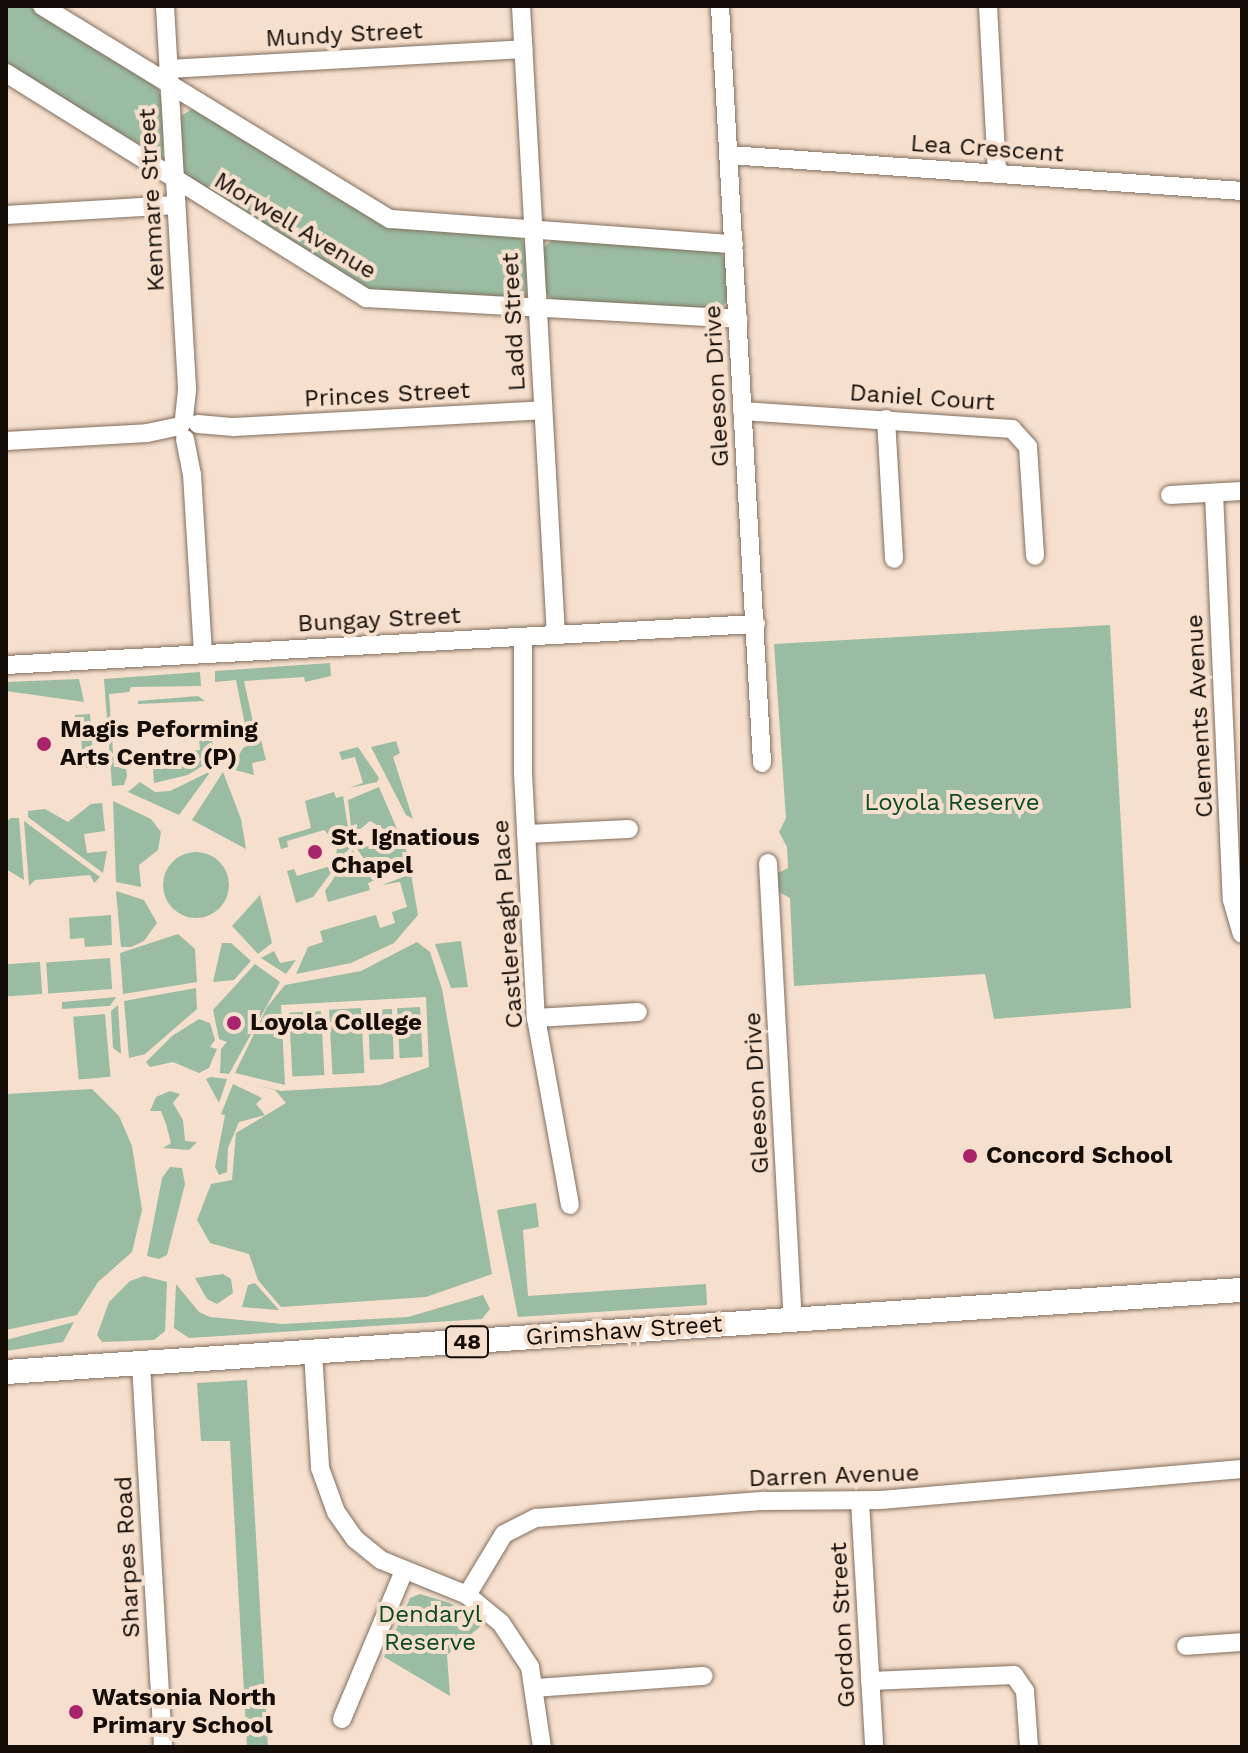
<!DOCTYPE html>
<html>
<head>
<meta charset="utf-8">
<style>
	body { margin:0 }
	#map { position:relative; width:1248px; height:1753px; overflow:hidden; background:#f6dfcd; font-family:"Work Sans",sans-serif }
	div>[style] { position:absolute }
	.green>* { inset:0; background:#9abca2; transform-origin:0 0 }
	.round { border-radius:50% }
	.roads { filter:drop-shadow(0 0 2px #836f5f) drop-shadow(0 0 2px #836f5f) }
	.minor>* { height:18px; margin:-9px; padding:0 9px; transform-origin:9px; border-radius:9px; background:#fff }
	.major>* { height:24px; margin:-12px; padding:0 12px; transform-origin:12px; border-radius:12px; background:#fff }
	.dots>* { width:22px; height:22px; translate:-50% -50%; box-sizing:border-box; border:4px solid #f6dfcd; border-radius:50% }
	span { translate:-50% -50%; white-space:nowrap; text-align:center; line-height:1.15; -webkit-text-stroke:8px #f6dfcd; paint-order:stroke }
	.shield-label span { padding:2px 6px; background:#f6dfcd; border:2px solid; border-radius:6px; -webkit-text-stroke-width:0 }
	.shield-label { font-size:22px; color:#150e08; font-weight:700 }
	.street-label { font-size:24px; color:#150e08 }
	.poi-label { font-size:24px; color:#150e08; font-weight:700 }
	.left { translate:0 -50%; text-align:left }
	.park-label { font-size:24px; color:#0a4a24 }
	.frame { position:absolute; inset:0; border:8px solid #150e08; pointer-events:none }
</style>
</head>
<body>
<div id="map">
	<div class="green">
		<i style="clip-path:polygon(6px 6px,29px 6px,156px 84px,163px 102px,163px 158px,6px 67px)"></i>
		<i style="clip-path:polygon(194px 108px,374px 217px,519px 236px,526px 246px,527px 294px,524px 298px,374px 295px,183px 174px,179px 117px)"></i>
		<i style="clip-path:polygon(552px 240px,718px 250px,726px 260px,728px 301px,717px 311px,554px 301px,545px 292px,543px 248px)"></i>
		<i style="clip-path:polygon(1110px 625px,1131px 1008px,994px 1019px,985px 974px,794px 986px,790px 898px,777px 891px,776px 874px,788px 868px,787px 847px,779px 832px,786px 818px,774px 644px)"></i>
		<i style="clip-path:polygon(330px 663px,331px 676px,305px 682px,304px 677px,244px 681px,255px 731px,240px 734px,231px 730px,246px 730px,236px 680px,215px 682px,215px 671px)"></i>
		<i style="clip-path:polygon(200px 672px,201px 686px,131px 687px,129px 692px,109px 694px,114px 767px,126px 767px,127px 776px,124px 785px,112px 786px,104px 679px)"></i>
		<i style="clip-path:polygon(79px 679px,84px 702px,6px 691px,6px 682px)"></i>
		<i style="clip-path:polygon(198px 696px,205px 701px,138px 704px,138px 701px)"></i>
		<i style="clip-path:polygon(90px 714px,94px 769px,83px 767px,80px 720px,75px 720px,75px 715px)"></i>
		<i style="clip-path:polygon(210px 727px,215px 758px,188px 775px,154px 783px,152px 753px,200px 750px,198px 728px)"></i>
		<i style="clip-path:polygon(261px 740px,266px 760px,252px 763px,254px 775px,231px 769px,243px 748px)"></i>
		<i style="clip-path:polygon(396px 741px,400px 753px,393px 757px,413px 819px,406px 815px,371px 747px)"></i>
		<i style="clip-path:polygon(358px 747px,379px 778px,377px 782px,349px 788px,363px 783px,355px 757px,342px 760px,339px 752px)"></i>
		<i style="clip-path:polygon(211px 771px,179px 815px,128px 792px,140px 782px,155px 792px,170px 791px)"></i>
		<i style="clip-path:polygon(223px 772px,241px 819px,246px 849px,192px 820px)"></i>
		<i style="clip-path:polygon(379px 787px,412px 864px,378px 879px,355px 846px,382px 847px,387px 831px,370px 821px,352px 836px,348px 800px)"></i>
		<i style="clip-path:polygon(334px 792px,336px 798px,343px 796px,351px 846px,313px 897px,296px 903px,287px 871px,294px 869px,297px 876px,334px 865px,338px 844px,324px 830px,287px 841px,288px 847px,281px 849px,278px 838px,311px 828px,305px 801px)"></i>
		<i style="clip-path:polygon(113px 801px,151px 819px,161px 832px,158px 850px,139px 865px,141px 887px,116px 882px)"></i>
		<i style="clip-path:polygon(102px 803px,105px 831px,84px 834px,87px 853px,107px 851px,103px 873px,28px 817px,28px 811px,45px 809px,68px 822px,91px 804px)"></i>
		<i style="clip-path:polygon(11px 818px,19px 818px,24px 880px,6px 869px,6px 822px)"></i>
		<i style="clip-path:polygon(24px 821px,100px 877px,94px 883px,90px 875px,35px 880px,29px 886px)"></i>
		<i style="clip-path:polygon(353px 850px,373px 881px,368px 883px,370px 890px,328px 902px,325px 891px)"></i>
		<i class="round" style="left:163px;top:852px;width:66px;height:66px"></i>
		<i style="clip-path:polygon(411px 874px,418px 915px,394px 943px,351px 963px,296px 974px,308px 947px,323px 942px,320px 931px,376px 915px,380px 928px,395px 923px,392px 912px,407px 907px,400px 882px,382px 885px)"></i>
		<i style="clip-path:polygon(116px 891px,144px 900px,157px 923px,144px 941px,131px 947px,121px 947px)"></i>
		<i style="clip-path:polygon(260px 895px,272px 943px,258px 954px,232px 926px)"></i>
		<i style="clip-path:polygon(111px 915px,112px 945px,85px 947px,84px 938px,70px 939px,69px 918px)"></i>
		<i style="clip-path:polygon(178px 934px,195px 949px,197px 982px,123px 994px,120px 953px)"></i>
		<i style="clip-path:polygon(461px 941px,468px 987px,451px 988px,435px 944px)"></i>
		<i style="clip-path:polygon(417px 942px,430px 952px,442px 989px,492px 1274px,426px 1297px,281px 1307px,258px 1280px,249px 1254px,210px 1243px,197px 1220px,211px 1184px,232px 1180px,236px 1133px,286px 1103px,275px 1090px,248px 1083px,281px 1091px,380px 1085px,429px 1067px,426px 997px,281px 1005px,285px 1085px,235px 1073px,267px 1007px,285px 985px,361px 971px)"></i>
		<i style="clip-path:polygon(222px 943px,231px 943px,251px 961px,234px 980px,213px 982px)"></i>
		<i style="clip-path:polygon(274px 951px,280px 963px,296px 960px,286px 974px,261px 958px)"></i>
		<i style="left:110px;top:958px;width:31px;height:64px;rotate:86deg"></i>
		<i style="left:40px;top:962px;width:32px;height:34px;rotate:86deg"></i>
		<i style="clip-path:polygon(255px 964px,280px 982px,229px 1074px,220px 1073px,221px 1049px,227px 1042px,219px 1039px,213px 1010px)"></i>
		<i style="clip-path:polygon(196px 988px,197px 1009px,145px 1054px,129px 1058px,124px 1001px)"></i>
		<i style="clip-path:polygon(116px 997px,110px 1006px,62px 1009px,62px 1002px)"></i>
		<i style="clip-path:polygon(118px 1005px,121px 1054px,113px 1048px,111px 1011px)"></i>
		<i style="left:420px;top:1007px;width:50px;height:23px;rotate:87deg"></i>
		<i style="left:361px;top:1008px;width:65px;height:32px;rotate:87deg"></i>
		<i style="left:392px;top:1009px;width:50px;height:24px;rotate:88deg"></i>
		<i style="left:321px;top:1011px;width:64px;height:32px;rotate:87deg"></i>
		<i style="left:105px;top:1014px;width:63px;height:32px;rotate:85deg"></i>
		<i style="clip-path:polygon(199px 1019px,210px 1023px,215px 1040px,210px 1047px,217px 1049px,209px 1068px,199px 1073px,173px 1062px,150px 1067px,146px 1062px,172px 1036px)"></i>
		<i style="clip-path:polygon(211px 1077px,227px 1079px,219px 1103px,206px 1079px)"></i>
		<i style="clip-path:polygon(233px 1084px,262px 1098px,256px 1104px,265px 1115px,239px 1122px,228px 1148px,227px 1172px,219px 1175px,215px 1167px,225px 1115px,221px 1114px)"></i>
		<i style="clip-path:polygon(92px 1089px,119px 1116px,132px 1146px,142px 1210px,132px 1252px,98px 1282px,77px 1315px,6px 1330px,6px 1094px)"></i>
		<i style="clip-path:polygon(170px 1091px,180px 1094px,173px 1103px,183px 1120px,185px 1141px,197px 1142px,189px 1150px,163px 1148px,171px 1143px,166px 1124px,161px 1111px,150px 1111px,156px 1097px)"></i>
		<i style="clip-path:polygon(170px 1167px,182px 1168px,185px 1184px,167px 1255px,159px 1259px,147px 1256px,162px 1178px)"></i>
		<i style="clip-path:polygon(536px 1203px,539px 1227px,523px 1230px,528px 1296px,706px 1284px,707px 1305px,518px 1317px,497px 1210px)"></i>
		<i style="clip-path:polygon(223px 1274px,231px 1279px,233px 1293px,217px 1304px,207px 1299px,195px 1278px)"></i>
		<i style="clip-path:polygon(144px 1276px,167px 1282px,165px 1331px,154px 1340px,102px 1342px,97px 1335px,109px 1302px,130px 1281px)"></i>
		<i style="clip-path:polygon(255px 1283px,279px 1310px,242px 1307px,248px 1285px)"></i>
		<i style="clip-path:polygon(176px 1284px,199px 1312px,210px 1317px,282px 1324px,408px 1317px,483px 1295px,490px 1309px,482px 1319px,189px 1338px,174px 1328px)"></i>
		<i style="clip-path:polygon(74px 1322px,63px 1342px,6px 1351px,6px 1340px)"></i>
		<i style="clip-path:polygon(247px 1380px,268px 1747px,247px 1747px,230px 1441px,201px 1441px,197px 1383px)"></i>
		<i style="clip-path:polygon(420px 1594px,450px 1603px,482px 1625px,447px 1655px,450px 1696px,384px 1657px,410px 1598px)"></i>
	</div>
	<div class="roads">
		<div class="minor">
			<i style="left:42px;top:6px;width:408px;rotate:31.5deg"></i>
			<i style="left:390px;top:219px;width:345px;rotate:4.2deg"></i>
			<i style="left:165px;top:6px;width:385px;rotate:86.7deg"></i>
			<i style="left:187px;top:390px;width:31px;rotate:96deg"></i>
			<i style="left:521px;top:6px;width:630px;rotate:86.82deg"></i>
			<i style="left:720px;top:6px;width:758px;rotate:86.82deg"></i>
			<i style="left:988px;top:6px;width:167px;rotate:86.9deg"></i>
			<i style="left:168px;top:69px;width:356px;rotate:-3.2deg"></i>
			<i style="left:6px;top:73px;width:425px;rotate:32deg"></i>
			<i style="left:366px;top:298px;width:373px;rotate:3.2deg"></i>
			<i style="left:729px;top:155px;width:514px;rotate:4.01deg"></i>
			<i style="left:6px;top:215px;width:170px;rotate:-3.4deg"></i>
			<i style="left:742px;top:411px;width:271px;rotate:3.8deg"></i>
			<i style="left:1012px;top:429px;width:24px;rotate:48deg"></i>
			<i style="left:1028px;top:447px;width:109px;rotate:86.3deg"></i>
			<i style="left:886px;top:419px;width:140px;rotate:86.7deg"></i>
			<i style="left:198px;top:424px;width:36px;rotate:5deg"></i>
			<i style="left:234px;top:427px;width:309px;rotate:-3.1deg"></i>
			<i style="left:185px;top:439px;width:36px;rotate:79deg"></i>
			<i style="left:192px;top:474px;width:180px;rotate:86.5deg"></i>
			<i style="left:6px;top:441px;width:141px;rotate:-3.2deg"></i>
			<i style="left:147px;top:433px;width:34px;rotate:-12deg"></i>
			<i style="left:1214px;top:493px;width:407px;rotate:87.5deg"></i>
			<i style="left:1232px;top:900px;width:35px;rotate:74deg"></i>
			<i style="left:1170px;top:495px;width:72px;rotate:-3.2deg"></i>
			<i style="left:523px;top:637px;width:136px;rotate:90deg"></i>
			<i style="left:523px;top:773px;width:245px;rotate:87deg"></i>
			<i style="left:536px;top:1018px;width:190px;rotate:79.7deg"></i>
			<i style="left:6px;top:665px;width:751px;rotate:-3.13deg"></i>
			<i style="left:526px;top:834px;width:103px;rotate:-2.8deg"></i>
			<i style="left:768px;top:863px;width:458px;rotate:86.9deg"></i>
			<i style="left:536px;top:1018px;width:102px;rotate:-3.4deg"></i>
			<i style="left:313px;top:1352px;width:116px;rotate:86.5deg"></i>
			<i style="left:320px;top:1468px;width:47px;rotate:70deg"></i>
			<i style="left:336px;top:1512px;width:33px;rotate:55deg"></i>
			<i style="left:355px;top:1539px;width:33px;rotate:39deg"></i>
			<i style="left:381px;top:1560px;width:93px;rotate:22.1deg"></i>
			<i style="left:467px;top:1595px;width:44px;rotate:39.5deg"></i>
			<i style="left:501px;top:1623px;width:53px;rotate:56.6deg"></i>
			<i style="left:530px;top:1667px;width:81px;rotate:81.5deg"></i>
			<i style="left:141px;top:1364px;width:384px;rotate:86.7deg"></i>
			<i style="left:860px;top:1501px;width:246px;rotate:86.7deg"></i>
			<i style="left:467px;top:1595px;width:71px;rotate:-58.8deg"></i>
			<i style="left:504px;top:1534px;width:36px;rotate:-27deg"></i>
			<i style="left:536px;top:1518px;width:229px;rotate:-4.3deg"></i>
			<i style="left:764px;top:1501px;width:117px;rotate:-0.5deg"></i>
			<i style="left:881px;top:1500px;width:362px;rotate:-4.9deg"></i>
			<i style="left:1186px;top:1646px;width:56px;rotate:-4.1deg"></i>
			<i style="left:870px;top:1681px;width:144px;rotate:-2.4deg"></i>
			<i style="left:1014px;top:1675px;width:19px;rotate:55deg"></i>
			<i style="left:1025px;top:1691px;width:56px;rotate:85.9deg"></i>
			<i style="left:535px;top:1688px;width:169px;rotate:-4.1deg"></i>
			<i style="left:342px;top:1719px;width:158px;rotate:-67.3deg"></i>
		</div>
		<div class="major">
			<i style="left:6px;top:1372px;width:1239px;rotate:-3.8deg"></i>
		</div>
	</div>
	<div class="dots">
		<i style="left:44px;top:744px;background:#a9246d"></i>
		<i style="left:315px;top:852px;background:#a9246d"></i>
		<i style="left:234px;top:1023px;background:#a9246d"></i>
		<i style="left:970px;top:1156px;background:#a9246d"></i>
		<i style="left:76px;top:1712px;background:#a9246d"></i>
	</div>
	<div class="shield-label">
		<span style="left:467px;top:1342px">48</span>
	</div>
	<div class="street-label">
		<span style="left:344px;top:35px;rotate:-3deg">Mundy Street</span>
		<span style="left:987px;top:149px;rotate:4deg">Lea Crescent</span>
		<span style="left:152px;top:200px;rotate:-93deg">Kenmare Street</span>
		<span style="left:295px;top:226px;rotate:31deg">Morwell Avenue</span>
		<span style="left:514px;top:322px;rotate:-93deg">Ladd Street</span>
		<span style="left:717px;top:386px;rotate:-93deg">Gleeson Drive</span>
		<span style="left:387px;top:395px;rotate:-3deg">Princes Street</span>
		<span style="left:922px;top:398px;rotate:4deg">Daniel Court</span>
		<span style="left:379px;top:620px;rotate:-3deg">Bungay Street</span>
		<span style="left:1200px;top:716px;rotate:-93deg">Clements Avenue</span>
		<span style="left:508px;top:924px;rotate:-94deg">Castlereagh Place</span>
		<span style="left:757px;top:1093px;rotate:-93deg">Gleeson Drive</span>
		<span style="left:624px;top:1331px;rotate:-4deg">Grimshaw Street</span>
		<span style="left:834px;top:1476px;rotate:-2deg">Darren Avenue</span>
		<span style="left:128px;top:1557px;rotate:-93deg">Sharpes Road</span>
		<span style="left:843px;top:1625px;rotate:-93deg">Gordon Street</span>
	</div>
	<div class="poi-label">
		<span class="left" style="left:60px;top:744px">Magis Peforming<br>Arts Centre (P)</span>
		<span class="left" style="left:331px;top:852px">St. Ignatious<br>Chapel</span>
		<span class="left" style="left:250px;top:1023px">Loyola College</span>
		<span class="left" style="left:986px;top:1156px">Concord School</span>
		<span class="left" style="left:92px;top:1712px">Watsonia North<br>Primary School</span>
	</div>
	<div class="park-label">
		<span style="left:952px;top:803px">Loyola Reserve</span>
		<span style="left:430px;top:1629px">Dendaryl<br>Reserve</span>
	</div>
	<div class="frame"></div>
</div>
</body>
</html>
